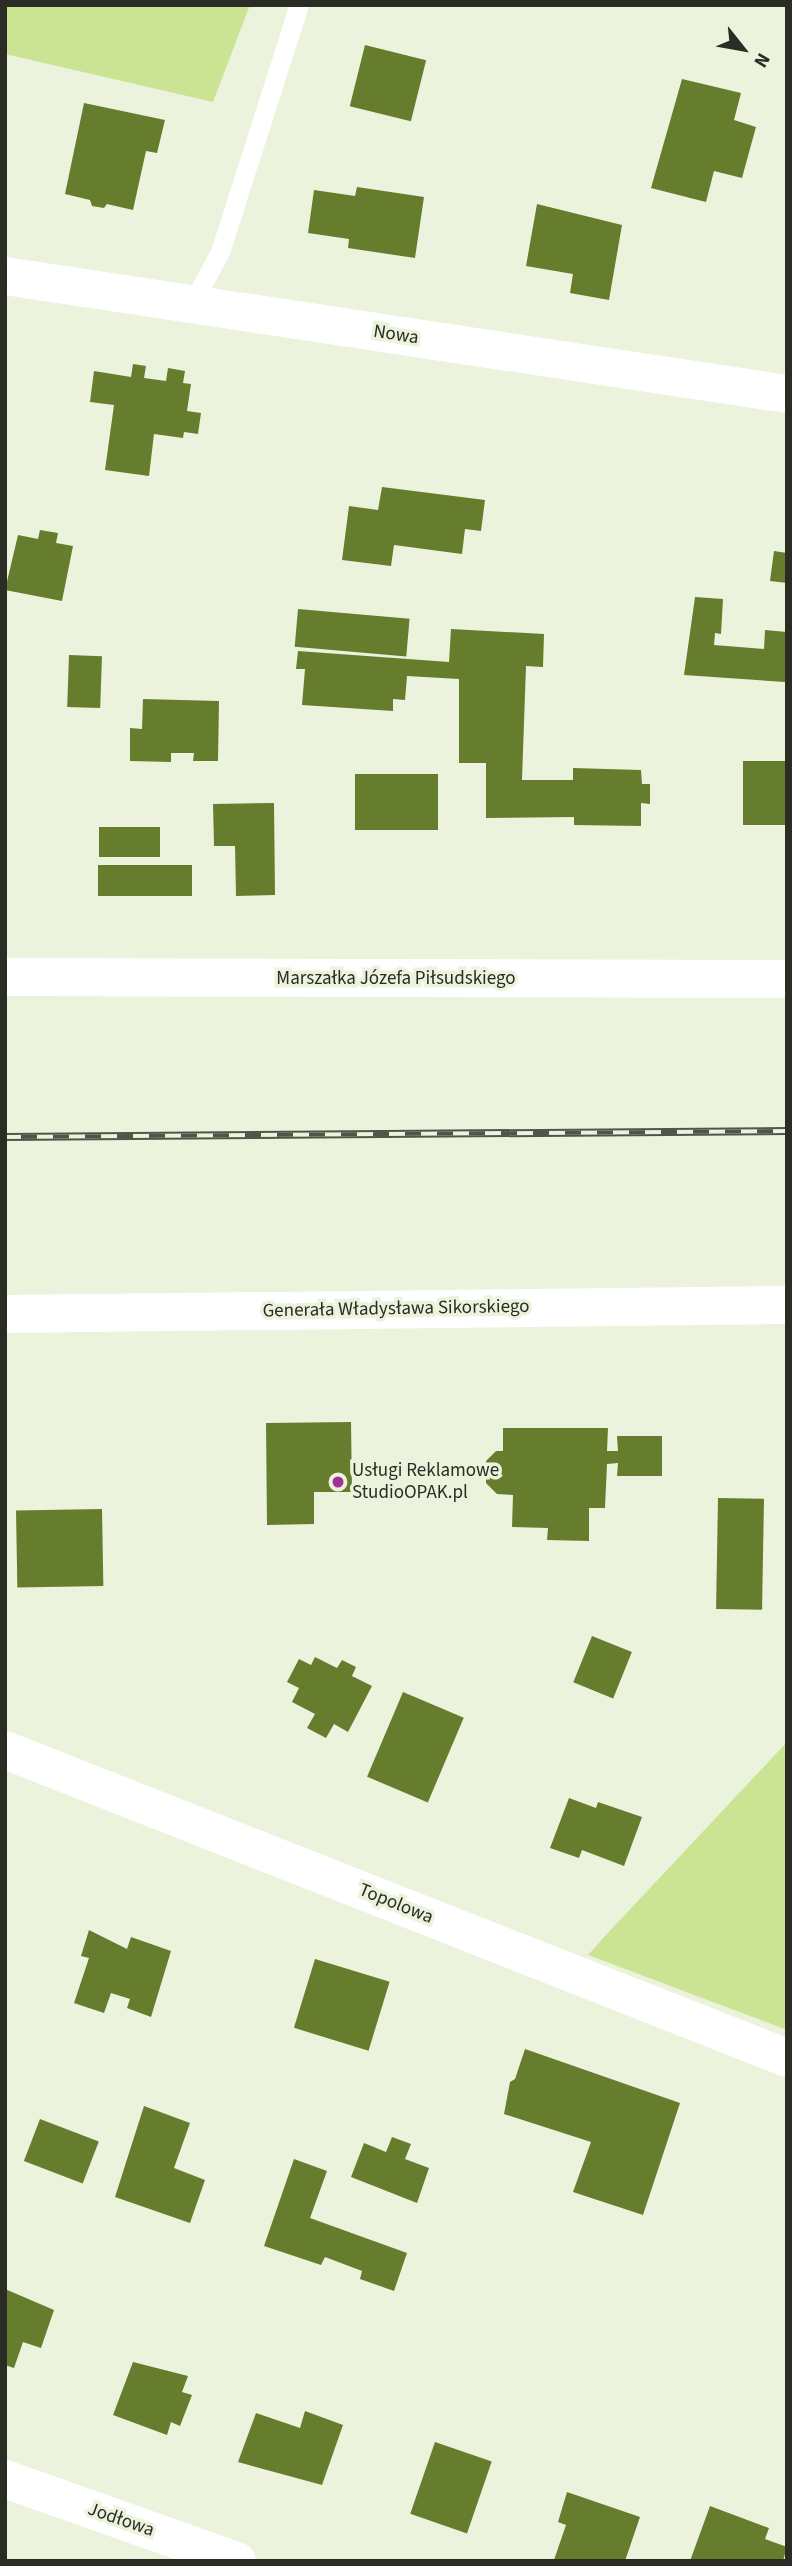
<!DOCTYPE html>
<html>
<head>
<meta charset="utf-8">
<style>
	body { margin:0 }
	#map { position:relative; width:792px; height:2566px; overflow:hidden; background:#ebf3dc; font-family:"Source Sans 3",sans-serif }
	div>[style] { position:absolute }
	.green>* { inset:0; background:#cae494 }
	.building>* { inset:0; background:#677d2e; transform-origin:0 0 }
	.lane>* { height:19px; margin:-9.5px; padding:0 9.5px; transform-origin:9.5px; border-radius:9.5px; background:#fff }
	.street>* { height:38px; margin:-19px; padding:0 19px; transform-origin:19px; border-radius:19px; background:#fff }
	.secondary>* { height:38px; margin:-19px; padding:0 19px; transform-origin:19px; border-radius:19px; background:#fff }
	.rail>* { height:8px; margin-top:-4px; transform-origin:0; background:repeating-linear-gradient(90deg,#ebf3dc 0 16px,#515549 0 32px); box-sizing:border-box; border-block:2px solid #515549 }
	.dots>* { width:19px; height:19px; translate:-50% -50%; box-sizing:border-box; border:4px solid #ebf3dc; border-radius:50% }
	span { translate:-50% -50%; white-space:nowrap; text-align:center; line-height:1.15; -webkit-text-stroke:7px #ebf3dc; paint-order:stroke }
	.street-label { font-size:19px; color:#2a2d24 }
	.poi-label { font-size:19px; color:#2a2d24 }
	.left { translate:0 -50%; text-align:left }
	.frame { position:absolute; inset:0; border:7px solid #2a2d24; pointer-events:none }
	.north { position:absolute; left:708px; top:14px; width:70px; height:70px; -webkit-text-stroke:5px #ebf3dc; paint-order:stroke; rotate:121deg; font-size:19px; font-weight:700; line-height:28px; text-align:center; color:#2a2d24 }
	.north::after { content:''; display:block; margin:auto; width:24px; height:32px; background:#2a2d24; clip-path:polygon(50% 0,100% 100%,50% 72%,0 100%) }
</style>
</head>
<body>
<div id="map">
	<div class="green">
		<i style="clip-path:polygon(5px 5px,250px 5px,213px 102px,5px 54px)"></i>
		<i style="clip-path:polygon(787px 1742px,787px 2030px,588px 1955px,605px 1936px)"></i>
	</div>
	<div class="building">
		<i style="left:365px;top:45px;width:63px;height:63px;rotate:14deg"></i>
		<i style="clip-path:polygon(682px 79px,741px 93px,734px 120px,756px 127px,742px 178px,714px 171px,706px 202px,651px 188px)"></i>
		<i style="clip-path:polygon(84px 103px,165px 120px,157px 153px,146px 151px,133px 210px,107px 204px,104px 208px,92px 206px,90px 200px,65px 194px)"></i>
		<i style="clip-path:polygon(357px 187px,424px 197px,415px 258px,348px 248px,349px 239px,308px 233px,314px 190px,355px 196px)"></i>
		<i style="clip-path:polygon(537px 204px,622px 225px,609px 300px,570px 293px,573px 274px,526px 266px)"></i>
		<i style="clip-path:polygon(133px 364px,146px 366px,144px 378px,166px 381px,168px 368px,185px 371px,183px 383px,191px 384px,187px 411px,201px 413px,198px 434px,184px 432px,183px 438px,154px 434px,149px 476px,105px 470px,114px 405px,90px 402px,94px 371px,131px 377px)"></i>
		<i style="clip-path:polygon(382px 487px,485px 500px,481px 531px,465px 529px,462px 554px,394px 545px,391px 566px,342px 560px,349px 506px,378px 510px)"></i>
		<i style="clip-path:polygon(40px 530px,58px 533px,56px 543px,73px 546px,62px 601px,5px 590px,18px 535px,38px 539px)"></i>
		<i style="clip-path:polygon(774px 551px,787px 553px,787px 583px,770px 581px)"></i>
		<i style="clip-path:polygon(695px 597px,723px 599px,721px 634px,715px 633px,714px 645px,764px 649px,765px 630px,787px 632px,785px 682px,684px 675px)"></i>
		<i style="left:298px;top:609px;width:112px;height:38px;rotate:5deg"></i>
		<i style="clip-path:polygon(451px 629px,544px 634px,543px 667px,526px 666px,522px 780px,573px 780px,573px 768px,641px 770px,642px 784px,650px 784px,650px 804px,641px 803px,641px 826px,574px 825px,574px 817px,486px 818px,486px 763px,459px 763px,459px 679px,407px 676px,405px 700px,393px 699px,393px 711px,302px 705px,305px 669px,296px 669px,298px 651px,449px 662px)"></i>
		<i style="left:69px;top:655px;width:33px;height:52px;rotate:2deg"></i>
		<i style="clip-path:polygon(143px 699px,219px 701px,218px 761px,193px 761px,194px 753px,171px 753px,171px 762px,130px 761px,130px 728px,142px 729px)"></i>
		<i style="left:743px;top:761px;width:44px;height:64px"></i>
		<i style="left:438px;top:774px;width:56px;height:83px;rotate:90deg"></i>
		<i style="clip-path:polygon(274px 803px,275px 895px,236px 896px,235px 846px,214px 846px,213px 804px)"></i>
		<i style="left:160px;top:827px;width:30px;height:61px;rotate:90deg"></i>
		<i style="left:192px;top:865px;width:31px;height:94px;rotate:90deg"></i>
		<i style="clip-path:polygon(351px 1422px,352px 1492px,314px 1492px,314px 1524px,267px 1525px,266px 1423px)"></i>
		<i style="clip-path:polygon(503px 1428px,608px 1428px,607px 1451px,618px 1451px,617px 1436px,662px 1436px,662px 1476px,617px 1476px,618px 1463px,607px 1464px,605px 1508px,589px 1508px,589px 1541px,547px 1540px,548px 1528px,512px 1527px,513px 1495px,497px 1494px,486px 1483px,486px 1461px,496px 1451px,503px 1451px)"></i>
		<i style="left:718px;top:1498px;width:46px;height:111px;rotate:1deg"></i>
		<i style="left:102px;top:1509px;width:77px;height:86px;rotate:89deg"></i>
		<i style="left:592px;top:1636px;width:43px;height:50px;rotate:22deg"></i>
		<i style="clip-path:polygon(315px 1657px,337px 1668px,342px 1660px,356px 1667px,352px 1676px,372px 1686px,348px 1732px,334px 1724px,326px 1738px,307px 1728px,315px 1714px,292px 1702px,299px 1688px,287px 1682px,299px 1659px,311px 1665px)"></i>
		<i style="left:403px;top:1692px;width:66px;height:92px;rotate:23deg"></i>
		<i style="clip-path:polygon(569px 1798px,596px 1808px,598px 1802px,642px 1817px,624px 1866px,582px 1850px,579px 1858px,550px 1848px)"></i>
		<i style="clip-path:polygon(89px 1930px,127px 1949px,131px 1937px,171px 1951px,151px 2017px,127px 2008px,130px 1999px,111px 1993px,104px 2013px,74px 2003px,89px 1958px,81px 1956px)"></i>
		<i style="left:315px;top:1959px;width:78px;height:72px;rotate:17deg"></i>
		<i style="clip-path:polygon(525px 2049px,680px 2103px,643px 2215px,573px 2192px,591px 2142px,504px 2114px,510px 2082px,515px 2079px)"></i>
		<i style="clip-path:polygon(144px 2106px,190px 2123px,174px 2168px,205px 2180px,190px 2223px,115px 2197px)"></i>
		<i style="left:40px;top:2119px;width:63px;height:45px;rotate:21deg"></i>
		<i style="clip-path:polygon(392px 2137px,411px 2144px,405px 2159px,429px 2168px,417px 2203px,351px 2177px,364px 2143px,386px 2152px)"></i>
		<i style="clip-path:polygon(294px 2159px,327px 2171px,310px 2218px,407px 2253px,394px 2291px,360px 2279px,362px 2271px,325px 2257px,321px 2265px,264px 2246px)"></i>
		<i style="clip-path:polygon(5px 2289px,54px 2310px,41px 2348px,23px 2342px,14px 2368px,5px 2365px)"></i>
		<i style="clip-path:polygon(133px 2362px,188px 2376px,182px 2392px,192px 2395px,180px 2426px,171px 2422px,167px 2435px,113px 2415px)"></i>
		<i style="clip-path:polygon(305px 2411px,343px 2425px,322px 2485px,238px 2462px,256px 2413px,300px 2428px)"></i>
		<i style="left:435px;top:2442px;width:60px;height:76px;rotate:19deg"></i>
		<i style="clip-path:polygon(567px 2492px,640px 2517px,625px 2561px,554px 2560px,566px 2525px,558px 2522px)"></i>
		<i style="clip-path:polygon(710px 2506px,769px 2528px,765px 2539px,787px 2547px,783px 2561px,690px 2561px)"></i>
	</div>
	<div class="lane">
		<i style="left:191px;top:305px;width:60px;rotate:-61.3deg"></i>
		<i style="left:220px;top:252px;width:259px;rotate:-72.3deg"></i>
	</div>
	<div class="street">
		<i style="left:5px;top:276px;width:791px;rotate:8.58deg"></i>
		<i style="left:5px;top:1750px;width:840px;rotate:21.5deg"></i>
		<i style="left:5px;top:2479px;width:246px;rotate:19.5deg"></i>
	</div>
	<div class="secondary">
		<i style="left:5px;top:977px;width:782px;rotate:0.15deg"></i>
		<i style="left:5px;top:1314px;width:782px;rotate:-0.66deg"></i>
	</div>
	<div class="rail">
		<i style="left:5px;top:1137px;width:782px;rotate:-0.44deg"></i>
	</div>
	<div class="dots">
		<i style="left:338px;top:1482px;background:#a03392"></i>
	</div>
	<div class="street-label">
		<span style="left:396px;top:335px;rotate:9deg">Nowa</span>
		<span style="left:396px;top:979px">Marszałka Józefa Piłsudskiego</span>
		<span style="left:396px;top:1309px;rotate:-1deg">Generała Władysława Sikorskiego</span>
		<span style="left:396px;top:1904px;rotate:22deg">Topolowa</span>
		<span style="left:121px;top:2520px;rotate:19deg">Jodłowa</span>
	</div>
	<div class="poi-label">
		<span class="left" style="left:352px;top:1482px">Usługi Reklamowe<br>StudioOPAK.pl</span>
	</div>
	<div class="frame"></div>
	<div class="north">N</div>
</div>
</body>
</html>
